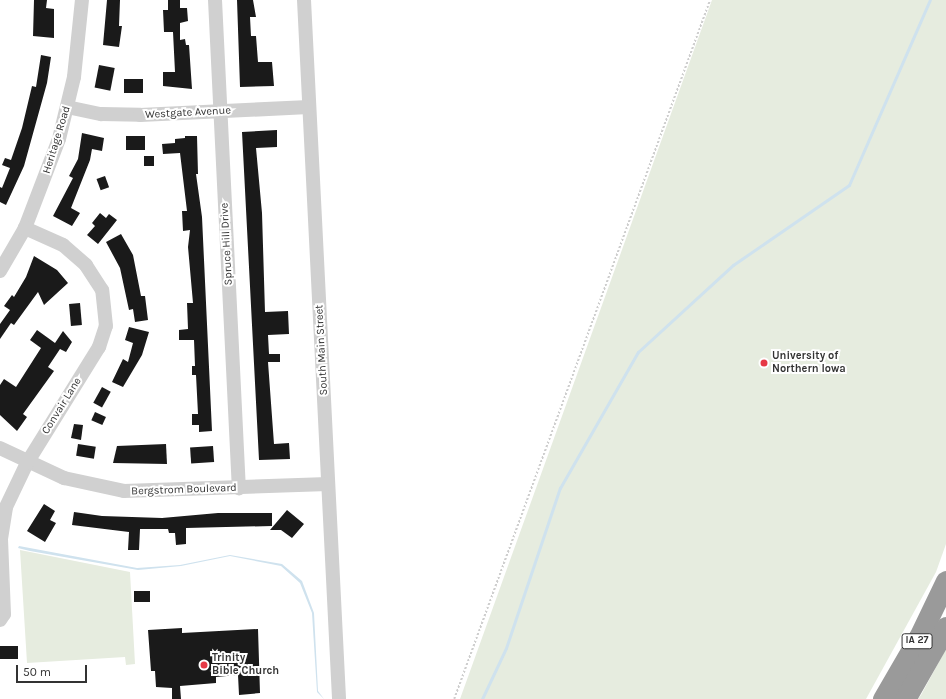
<!DOCTYPE html>
<html>
<head>
<meta charset="utf-8">
<style>
	body { margin:0 }
	#map { position:relative; width:946px; height:699px; overflow:hidden; background:#fff; font-family:Karla,sans-serif }
	div>[style] { position:absolute }
	.green>* { inset:0; background:#e6ecdf }
	.water>* { inset:0; background:#cfe2ee }
	.stream>* { height:3px; margin:-1.5px; padding:0 1.5px; transform-origin:1.5px; border-radius:1.5px; background:#cfe2ee }
	.building>* { inset:0; background:#1a1a1a; transform-origin:0 0 }
	.path>* { height:1.5px; margin-top:-0.75px; transform-origin:0; background:repeating-linear-gradient(90deg,#cdcdcd 0 2px,transparent 0 4px) }
	.minor>* { height:14px; margin:-7px; padding:0 7px; transform-origin:7px; border-radius:7px; background:#d0d0d0 }
	.highway>* { height:21px; margin:-10.5px; padding:0 10.5px; transform-origin:10.5px; border-radius:10.5px; background:#9a9a9a }
	.dots>* { width:11px; height:11px; translate:-50% -50%; box-sizing:border-box; border:2px solid #fff; border-radius:50% }
	span { translate:-50% -50%; white-space:nowrap; text-align:center; line-height:1.15; -webkit-text-stroke:4px #fff; paint-order:stroke }
	.shield-label span { padding:1px 3px; background:#fff; border:1px solid; border-radius:3px; -webkit-text-stroke-width:0 }
	.shield-label { font-size:10px; color:#333; font-weight:700 }
	.street-label { font-size:11px; color:#333 }
	.poi-label { font-size:11px; color:#333; font-weight:700 }
	.left { translate:0 -50%; text-align:left }
	.scale { position:absolute; left:16px; top:665px; width:71px; height:18px; box-sizing:border-box; border:2px solid #333; border-top:0; padding-left:5px; font-size:12px; line-height:14px; white-space:nowrap; color:#333; -webkit-text-stroke:3px #fff; paint-order:stroke }
</style>
</head>
<body>
<div id="map">
	<div class="green">
		<i style="clip-path:polygon(712px 0,946px 0,946px 544px,936px 572px,866px 699px,460px 699px)"></i>
		<i style="clip-path:polygon(20px 550px,130px 572px,135px 664px,126px 665px,125px 657px,27px 663px)"></i>
		<i style="clip-path:polygon(946px 649px,946px 699px,918px 699px,921px 695px)"></i>
	</div>
	<div class="water">
		<i style="clip-path:polygon(19px 546px,137px 568px,180px 565px,230px 555px,282px 564px,302px 581px,314px 613px,318px 691px,324px 699px,317px 692px,312px 613px,300px 583px,281px 566px,230px 556px,181px 566px,138px 570px,30px 551px,18px 548px)"></i>
	</div>
	<div class="stream">
		<i style="left:482px;top:699px;width:56px;rotate:-64.8deg"></i>
		<i style="left:506px;top:648px;width:169px;rotate:-71.4deg"></i>
		<i style="left:560px;top:488px;width:157px;rotate:-60.2deg"></i>
		<i style="left:638px;top:352px;width:129px;rotate:-42.5deg"></i>
		<i style="left:733px;top:265px;width:141px;rotate:-34.6deg"></i>
		<i style="left:849px;top:185px;width:202px;rotate:-66.4deg"></i>
	</div>
	<div class="building">
		<i style="clip-path:polygon(34px 0,47px 0,46px 8px,54px 9px,54px 38px,33px 36px)"></i>
		<i style="clip-path:polygon(107px 0,120px 0,119px 26px,122px 26px,119px 47px,103px 45px)"></i>
		<i style="clip-path:polygon(168px 0,180px 0,180px 8px,187px 8px,188px 21px,180px 23px,180px 40px,185px 39px,186px 45px,189px 45px,192px 89px,163px 86px,163px 72px,175px 72px,173px 32px,164px 32px,163px 10px,168px 10px)"></i>
		<i style="clip-path:polygon(237px 0,253px 0,256px 17px,250px 17px,251px 36px,256px 36px,258px 62px,272px 62px,274px 86px,240px 87px)"></i>
		<i style="clip-path:polygon(41px 55px,51px 57px,47px 83px,24px 166px,6px 205px,0 202px,0 187px,2px 188px,10px 168px,2px 165px,5px 158px,11px 160px,22px 128px,32px 86px,36px 87px)"></i>
		<i style="left:99px;top:65px;width:16px;height:23px;rotate:11deg"></i>
		<i style="left:124px;top:79px;width:19px;height:14px"></i>
		<i style="clip-path:polygon(277px 130px,277px 147px,256px 148px,262px 213px,265px 312px,288px 311px,289px 334px,268px 335px,269px 354px,280px 354px,280px 362px,268px 362px,274px 444px,289px 443px,290px 459px,259px 460px,242px 132px)"></i>
		<i style="clip-path:polygon(82px 133px,104px 138px,102px 151px,92px 149px,90px 160px,71px 208px,80px 213px,72px 226px,53px 216px,73px 178px,69px 176px,78px 159px)"></i>
		<i style="left:126px;top:136px;width:19px;height:14px"></i>
		<i style="clip-path:polygon(185px 136px,197px 136px,198px 174px,196px 174px,202px 217px,212px 431px,199px 432px,199px 425px,192px 425px,192px 414px,198px 414px,196px 375px,192px 375px,192px 366px,195px 366px,194px 340px,179px 340px,179px 330px,188px 329px,187px 303px,193px 303px,188px 247px,190px 230px,183px 231px,182px 211px,187px 211px,180px 153px,163px 154px,162px 144px,175px 143px,175px 139px,185px 138px)"></i>
		<i style="left:154px;top:156px;width:10px;height:10px;rotate:90deg"></i>
		<i style="left:105px;top:176px;width:12px;height:9px;rotate:70deg"></i>
		<i style="clip-path:polygon(100px 213px,106px 218px,109px 214px,117px 220px,98px 244px,87px 235px,95px 226px,92px 223px)"></i>
		<i style="clip-path:polygon(121px 234px,133px 255px,141px 296px,145px 296px,148px 320px,135px 322px,133px 309px,129px 310px,120px 268px,106px 242px)"></i>
		<i style="clip-path:polygon(34px 256px,57px 270px,68px 283px,44px 305px,38px 292px,14px 325px,11px 323px,0 339px,0 324px,10px 310px,4px 306px,12px 295px,14px 297px,26px 277px)"></i>
		<i style="left:80px;top:303px;width:22px;height:11px;rotate:85deg"></i>
		<i style="clip-path:polygon(129px 327px,149px 332px,142px 355px,123px 387px,112px 382px,123px 359px,128px 362px,133px 343px,125px 340px)"></i>
		<i style="clip-path:polygon(37px 330px,55px 343px,63px 331px,72px 342px,66px 352px,60px 349px,48px 367px,54px 371px,23px 414px,27px 417px,17px 431px,0 415px,0 385px,4px 379px,16px 387px,41px 348px,30px 340px)"></i>
		<i style="left:102px;top:387px;width:10px;height:18px;rotate:29deg"></i>
		<i style="left:95px;top:412px;width:12px;height:9px;rotate:24deg"></i>
		<i style="clip-path:polygon(74px 424px,83px 425px,81px 440px,71px 438px)"></i>
		<i style="left:78px;top:444px;width:18px;height:12px;rotate:9deg"></i>
		<i style="clip-path:polygon(166px 444px,167px 464px,113px 463px,117px 446px)"></i>
		<i style="left:213px;top:446px;width:16px;height:23px;rotate:86deg"></i>
		<i style="clip-path:polygon(44px 504px,55px 511px,50px 520px,56px 523px,45px 542px,27px 531px)"></i>
		<i style="clip-path:polygon(287px 510px,304px 524px,292px 538px,281px 530px,270px 530px)"></i>
		<i style="clip-path:polygon(74px 512px,102px 516px,162px 518px,218px 513px,272px 513px,272px 526px,186px 528px,186px 544px,176px 545px,175px 533px,169px 533px,168px 529px,140px 529px,139px 550px,128px 550px,129px 532px,72px 525px)"></i>
		<i style="left:134px;top:591px;width:16px;height:11px"></i>
		<i style="clip-path:polygon(182px 628px,182px 633px,258px 629px,260px 693px,239px 695px,238px 675px,216px 677px,216px 683px,180px 686px,181px 699px,172px 699px,172px 688px,156px 687px,155px 671px,151px 671px,148px 630px)"></i>
		<i style="left:18px;top:646px;width:13px;height:18px;rotate:90deg"></i>
	</div>
	<div class="path">
		<i style="left:454px;top:699px;width:744px;rotate:-69.89deg"></i>
	</div>
	<div class="minor">
		<i style="left:215px;top:0;width:489px;rotate:87.2deg"></i>
		<i style="left:304px;top:0;width:700px;rotate:87.13deg"></i>
		<i style="left:67px;top:107px;width:35px;rotate:12deg"></i>
		<i style="left:101px;top:114px;width:39px;rotate:1deg"></i>
		<i style="left:140px;top:115px;width:169px;rotate:-2.7deg"></i>
		<i style="left:0;top:271px;width:50px;rotate:-59.8deg"></i>
		<i style="left:25px;top:228px;width:95px;rotate:-69.1deg"></i>
		<i style="left:59px;top:139px;width:64px;rotate:-76.4deg"></i>
		<i style="left:74px;top:77px;width:77px;rotate:-84.1deg"></i>
		<i style="left:0;top:448px;width:71px;rotate:25.1deg"></i>
		<i style="left:64px;top:478px;width:61px;rotate:12.2deg"></i>
		<i style="left:124px;top:491px;width:204px;rotate:-2deg"></i>
		<i style="left:0;top:620px;width:7px;rotate:-56deg"></i>
		<i style="left:4px;top:614px;width:75px;rotate:-92.3deg"></i>
		<i style="left:1px;top:539px;width:32px;rotate:-81deg"></i>
		<i style="left:6px;top:507px;width:49px;rotate:-64.5deg"></i>
		<i style="left:27px;top:463px;width:137px;rotate:-58.2deg"></i>
		<i style="left:99px;top:347px;width:22px;rotate:-72deg"></i>
		<i style="left:106px;top:326px;width:36px;rotate:-96deg"></i>
		<i style="left:102px;top:290px;width:30px;rotate:-123deg"></i>
		<i style="left:86px;top:265px;width:30px;rotate:-139deg"></i>
		<i style="left:63px;top:245px;width:42px;rotate:-155.9deg"></i>
	</div>
	<div class="highway">
		<i style="left:883px;top:699px;width:72px;rotate:-59.9deg"></i>
		<i style="left:919px;top:637px;width:62px;rotate:-64.3deg"></i>
		<i style="left:905px;top:699px;width:83px;rotate:-60.3deg"></i>
	</div>
	<div class="dots">
		<i style="left:764px;top:363px;background:#e63946"></i>
		<i style="left:204px;top:665px;background:#e63946"></i>
	</div>
	<div class="shield-label">
		<span style="left:917px;top:641px">IA 27</span>
	</div>
	<div class="street-label">
		<span style="left:188px;top:113px;rotate:-3deg">Westgate Avenue</span>
		<span style="left:57px;top:140px;rotate:-73deg">Heritage Road</span>
		<span style="left:227px;top:244px;rotate:-93deg">Spruce Hill Drive</span>
		<span style="left:322px;top:350px;rotate:-93deg">South Main Street</span>
		<span style="left:62px;top:406px;rotate:-58deg">Convair Lane</span>
		<span style="left:184px;top:490px;rotate:-2deg">Bergstrom Boulevard</span>
	</div>
	<div class="poi-label">
		<span class="left" style="left:772px;top:363px">University of<br>Northern Iowa</span>
		<span class="left" style="left:212px;top:665px">Trinity<br>Bible Church</span>
	</div>
	<div class="scale">50 m</div>
</div>
</body>
</html>
